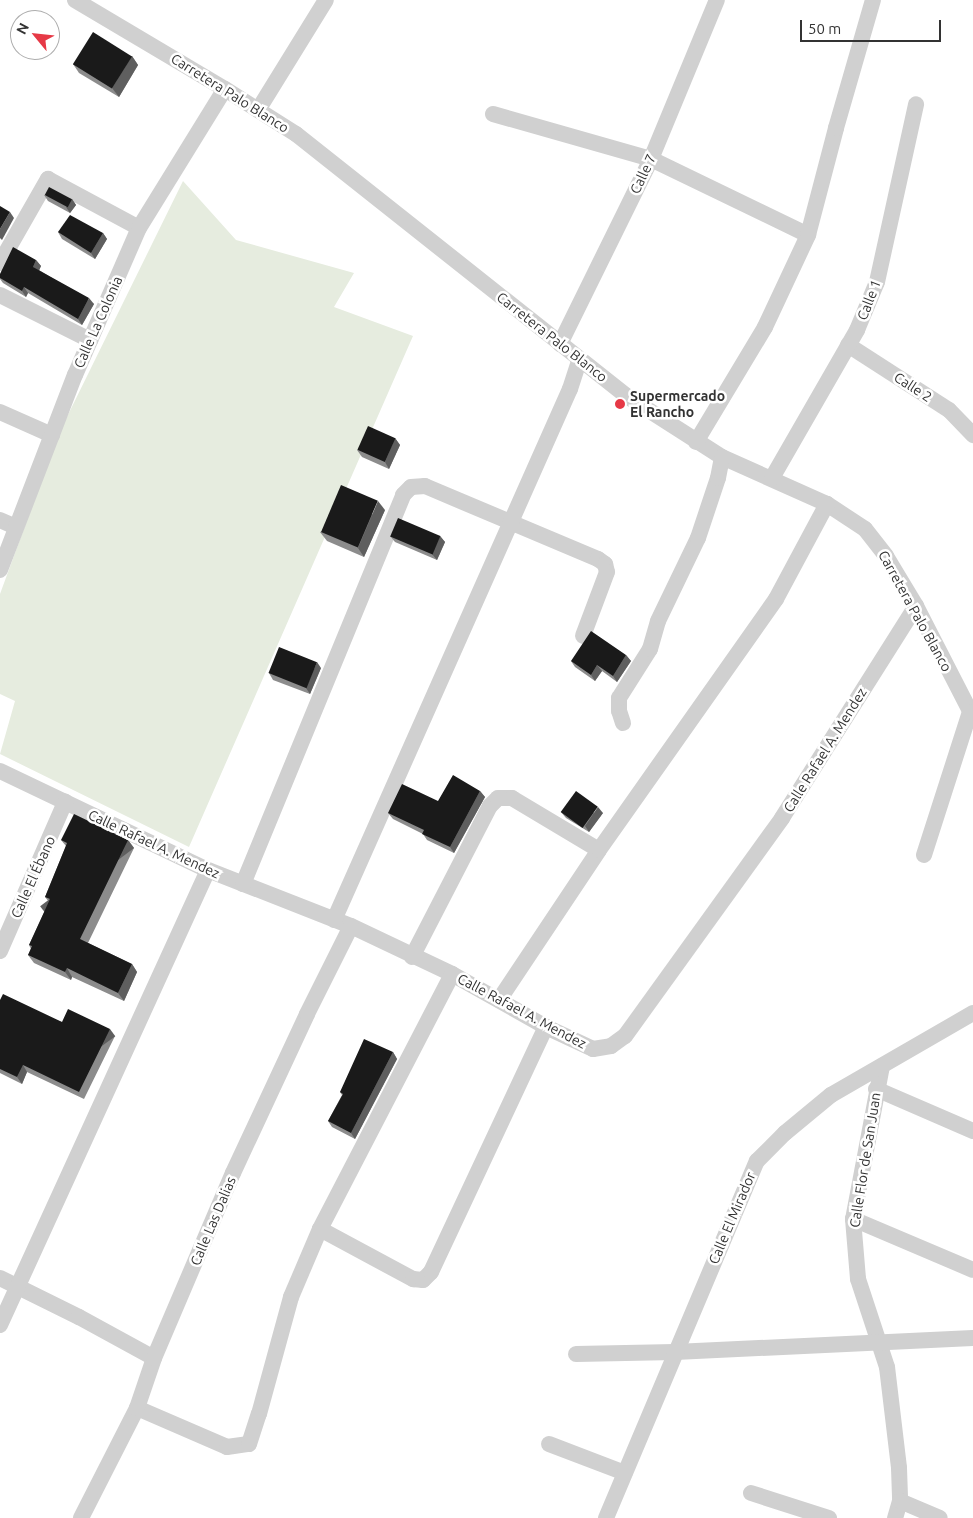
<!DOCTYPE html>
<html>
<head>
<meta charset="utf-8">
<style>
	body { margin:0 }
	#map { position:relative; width:973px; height:1518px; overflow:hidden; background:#fff; font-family:Ubuntu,sans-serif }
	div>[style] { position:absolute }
	.green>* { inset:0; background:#e6ecdf }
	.street>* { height:16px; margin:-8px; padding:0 8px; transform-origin:8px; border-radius:8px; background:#d0d0d0 }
	.wall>* { inset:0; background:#8c8c8c }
	.shaded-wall>* { inset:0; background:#5f5f5f; transform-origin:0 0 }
	.building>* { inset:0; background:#1a1a1a; transform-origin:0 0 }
	.dots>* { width:14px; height:14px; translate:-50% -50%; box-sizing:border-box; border:2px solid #fff; border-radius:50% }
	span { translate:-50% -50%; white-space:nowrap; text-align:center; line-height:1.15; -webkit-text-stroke:5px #fff; paint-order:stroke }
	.street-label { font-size:14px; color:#333 }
	.poi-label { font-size:14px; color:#333; font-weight:700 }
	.left { translate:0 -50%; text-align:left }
	.north { position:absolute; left:10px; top:10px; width:50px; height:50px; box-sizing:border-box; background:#fff; border:1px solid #adadad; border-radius:50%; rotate:298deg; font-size:14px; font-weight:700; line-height:20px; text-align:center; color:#333 }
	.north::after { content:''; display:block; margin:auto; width:18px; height:22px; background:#e63946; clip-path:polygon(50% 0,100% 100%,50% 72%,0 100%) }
	.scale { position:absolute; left:800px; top:20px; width:141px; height:22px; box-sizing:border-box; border:2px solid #333; border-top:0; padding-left:6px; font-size:15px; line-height:18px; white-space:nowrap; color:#333; -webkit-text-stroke:4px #fff; paint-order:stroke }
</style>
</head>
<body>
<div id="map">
	<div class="green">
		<i style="clip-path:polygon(183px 181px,236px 240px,354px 273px,334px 307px,413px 336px,189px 847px,0 754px,15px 701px,0 694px,0 594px,59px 433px)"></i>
	</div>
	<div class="street">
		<i style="left:75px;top:0;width:174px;rotate:30.7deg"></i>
		<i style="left:225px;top:89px;width:84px;rotate:32.4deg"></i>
		<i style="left:296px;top:134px;width:420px;rotate:38.4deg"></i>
		<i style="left:625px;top:395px;width:115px;rotate:32.6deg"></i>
		<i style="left:722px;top:457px;width:115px;rotate:24.1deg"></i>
		<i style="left:827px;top:504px;width:45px;rotate:33.3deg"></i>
		<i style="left:865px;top:529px;width:34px;rotate:52deg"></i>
		<i style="left:886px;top:556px;width:58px;rotate:59deg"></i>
		<i style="left:916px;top:606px;width:125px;rotate:62.8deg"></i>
		<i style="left:258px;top:110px;width:129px;rotate:-58.3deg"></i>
		<i style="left:493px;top:114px;width:164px;rotate:15.9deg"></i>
		<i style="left:651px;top:159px;width:174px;rotate:25.8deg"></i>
		<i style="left:0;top:263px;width:97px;rotate:-60.3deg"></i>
		<i style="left:48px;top:179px;width:103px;rotate:28.3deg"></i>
		<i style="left:0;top:295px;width:101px;rotate:26.6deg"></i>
		<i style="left:560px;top:344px;width:206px;rotate:-63.8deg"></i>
		<i style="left:651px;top:159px;width:172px;rotate:-67.5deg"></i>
		<i style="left:848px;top:345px;width:120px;rotate:32.8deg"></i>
		<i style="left:949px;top:410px;width:35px;rotate:46deg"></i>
		<i style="left:0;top:412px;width:57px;rotate:23.9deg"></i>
		<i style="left:696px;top:442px;width:134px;rotate:-59deg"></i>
		<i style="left:765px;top:327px;width:102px;rotate:-64.9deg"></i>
		<i style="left:808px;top:235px;width:111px;rotate:-75.3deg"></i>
		<i style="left:836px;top:128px;width:133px;rotate:-73.9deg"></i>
		<i style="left:772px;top:478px;width:171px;rotate:-60.1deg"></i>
		<i style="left:857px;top:330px;width:52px;rotate:-67.4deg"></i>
		<i style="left:877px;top:282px;width:182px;rotate:-77.6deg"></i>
		<i style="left:0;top:520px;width:17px;rotate:24deg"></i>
		<i style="left:0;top:570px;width:209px;rotate:-69deg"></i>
		<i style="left:75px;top:375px;width:160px;rotate:-66.5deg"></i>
		<i style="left:139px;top:228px;width:163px;rotate:-58.3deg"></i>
		<i style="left:623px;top:723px;width:13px;rotate:-108deg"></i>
		<i style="left:619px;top:711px;width:13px;rotate:-90deg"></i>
		<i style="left:619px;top:698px;width:58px;rotate:-57.7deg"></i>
		<i style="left:650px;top:649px;width:29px;rotate:-74deg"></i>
		<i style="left:658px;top:621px;width:92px;rotate:-64.3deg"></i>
		<i style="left:698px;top:538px;width:63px;rotate:-71.6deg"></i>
		<i style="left:718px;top:478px;width:21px;rotate:-79deg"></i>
		<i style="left:0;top:771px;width:230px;rotate:25.5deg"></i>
		<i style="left:208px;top:870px;width:154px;rotate:21.4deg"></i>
		<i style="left:351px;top:926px;width:112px;rotate:25.4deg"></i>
		<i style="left:452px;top:974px;width:108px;rotate:29.4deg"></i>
		<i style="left:546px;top:1027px;width:52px;rotate:25.1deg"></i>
		<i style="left:593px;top:1049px;width:18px;rotate:-9deg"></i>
		<i style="left:611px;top:1046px;width:17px;rotate:-36deg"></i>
		<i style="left:625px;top:1036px;width:269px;rotate:-54.2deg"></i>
		<i style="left:782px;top:818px;width:251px;rotate:-57.7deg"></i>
		<i style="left:924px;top:855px;width:150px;rotate:-72.2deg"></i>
		<i style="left:243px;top:884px;width:421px;rotate:-67.6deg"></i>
		<i style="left:403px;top:495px;width:11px;rotate:-45deg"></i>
		<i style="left:411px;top:487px;width:14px;rotate:-4deg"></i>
		<i style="left:425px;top:486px;width:188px;rotate:22.9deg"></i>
		<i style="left:598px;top:559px;width:9px;rotate:36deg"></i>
		<i style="left:605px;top:564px;width:8px;rotate:76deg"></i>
		<i style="left:607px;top:572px;width:68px;rotate:110.6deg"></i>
		<i style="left:334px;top:920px;width:581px;rotate:-66.04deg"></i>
		<i style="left:570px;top:389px;width:32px;rotate:-72deg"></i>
		<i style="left:0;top:951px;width:163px;rotate:-66.4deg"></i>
		<i style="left:412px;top:957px;width:170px;rotate:-62.7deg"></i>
		<i style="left:490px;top:806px;width:11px;rotate:-45deg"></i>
		<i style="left:498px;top:798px;width:14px"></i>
		<i style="left:512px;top:798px;width:101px;rotate:30.9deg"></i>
		<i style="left:499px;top:1000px;width:180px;rotate:-56.3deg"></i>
		<i style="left:599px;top:850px;width:307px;rotate:-54.8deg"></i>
		<i style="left:776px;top:599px;width:108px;rotate:-61.8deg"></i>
		<i style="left:882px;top:1066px;width:156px;rotate:100.7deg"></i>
		<i style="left:853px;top:1219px;width:60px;rotate:85.2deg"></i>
		<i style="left:858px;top:1279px;width:93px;rotate:71.8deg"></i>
		<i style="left:887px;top:1367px;width:102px;rotate:83.2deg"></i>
		<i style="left:899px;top:1468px;width:33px;rotate:88deg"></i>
		<i style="left:900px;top:1501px;width:18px;rotate:106deg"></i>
		<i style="left:876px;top:1089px;width:106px;rotate:23.4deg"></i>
		<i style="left:853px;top:1219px;width:130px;rotate:23deg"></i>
		<i style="left:320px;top:1229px;width:106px;rotate:28.3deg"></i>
		<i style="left:413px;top:1279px;width:10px;rotate:6deg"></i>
		<i style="left:423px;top:1280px;width:11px;rotate:-45deg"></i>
		<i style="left:431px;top:1272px;width:271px;rotate:-64.9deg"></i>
		<i style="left:0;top:1278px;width:88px;rotate:26.3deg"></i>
		<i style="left:79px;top:1317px;width:85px;rotate:28.7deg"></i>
		<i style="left:0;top:1325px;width:500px;rotate:-65.43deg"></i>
		<i style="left:576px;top:1354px;width:99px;rotate:-1.2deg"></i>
		<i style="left:675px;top:1352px;width:298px;rotate:-2.7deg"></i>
		<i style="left:137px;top:1408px;width:98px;rotate:23.4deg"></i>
		<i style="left:227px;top:1447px;width:22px;rotate:-8deg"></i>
		<i style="left:249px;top:1444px;width:32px;rotate:-72deg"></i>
		<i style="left:259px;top:1414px;width:121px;rotate:-74.7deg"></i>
		<i style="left:291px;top:1297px;width:74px;rotate:-66.9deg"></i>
		<i style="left:320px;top:1229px;width:287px;rotate:-62.6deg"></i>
		<i style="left:549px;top:1444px;width:81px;rotate:20.9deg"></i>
		<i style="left:751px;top:1493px;width:82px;rotate:17.8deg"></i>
		<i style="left:900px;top:1501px;width:43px;rotate:23deg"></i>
		<i style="left:81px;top:1518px;width:123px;rotate:-63deg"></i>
		<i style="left:137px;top:1408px;width:53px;rotate:-71.2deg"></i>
		<i style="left:154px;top:1358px;width:201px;rotate:-66.9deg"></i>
		<i style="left:233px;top:1173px;width:175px;rotate:-65deg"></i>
		<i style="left:307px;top:1014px;width:98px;rotate:-63.4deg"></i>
		<i style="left:606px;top:1518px;width:388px;rotate:-67.1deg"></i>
		<i style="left:757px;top:1161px;width:40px;rotate:-45deg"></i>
		<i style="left:785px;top:1133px;width:60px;rotate:-39.6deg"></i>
		<i style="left:831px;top:1095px;width:164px;rotate:-30deg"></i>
	</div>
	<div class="wall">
		<i style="clip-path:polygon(132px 56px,138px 65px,119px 97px,79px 73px,73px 64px)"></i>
		<i style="clip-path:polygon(44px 195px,72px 199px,76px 205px,70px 213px,48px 201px)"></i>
		<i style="clip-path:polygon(58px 232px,103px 233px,107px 239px,95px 259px,62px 239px)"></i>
		<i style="clip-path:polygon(36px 260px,41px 266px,39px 270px,94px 304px,82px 325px,28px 293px,26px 297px,3px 283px,0 279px,0 274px)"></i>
		<i style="clip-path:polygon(395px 438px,400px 445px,389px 469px,362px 457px,357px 450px)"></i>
		<i style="clip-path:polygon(385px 510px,364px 557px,327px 541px,320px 532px)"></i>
		<i style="clip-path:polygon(390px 536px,440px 536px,445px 542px,437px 560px,395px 542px)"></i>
		<i style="clip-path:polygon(626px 655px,631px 661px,617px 682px,602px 671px,595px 681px,575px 667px,571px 661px)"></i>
		<i style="clip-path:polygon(321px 668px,310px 694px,273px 680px,269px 673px)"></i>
		<i style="clip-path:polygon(480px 791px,485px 797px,454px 853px,427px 840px,423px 834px,393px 819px,388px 813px)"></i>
		<i style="clip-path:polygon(561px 812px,603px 813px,589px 832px,566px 818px)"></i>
		<i style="clip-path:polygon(61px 840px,128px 840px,134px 848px,88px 943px,132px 964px,137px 972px,124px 1001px,72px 977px,71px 980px,34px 963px,28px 955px,31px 949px,29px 945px,49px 902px,45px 897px,66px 846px)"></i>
		<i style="clip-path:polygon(0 1000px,62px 1022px,115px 1036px,84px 1099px,27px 1072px,22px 1084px,0 1073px)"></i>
		<i style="clip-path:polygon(393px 1052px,397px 1059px,355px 1139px,332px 1127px,328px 1121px,342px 1095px,340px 1092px)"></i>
	</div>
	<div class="shaded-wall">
		<i style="clip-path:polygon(132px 56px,138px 65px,119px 97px,112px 88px)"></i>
		<i style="clip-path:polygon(72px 199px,76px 205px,70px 213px,66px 207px)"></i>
		<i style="clip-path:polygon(10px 212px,14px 218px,2px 240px,0 238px,0 229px)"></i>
		<i style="clip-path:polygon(103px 233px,107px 239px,95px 259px,91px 253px)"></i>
		<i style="clip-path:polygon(36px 260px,41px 266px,38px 273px,33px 267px)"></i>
		<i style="clip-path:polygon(24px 287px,28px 293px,26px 297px,22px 291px)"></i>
		<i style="clip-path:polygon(89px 298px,94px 304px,82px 325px,78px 319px)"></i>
		<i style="clip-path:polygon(395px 438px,400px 445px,389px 469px,385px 462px)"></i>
		<i style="clip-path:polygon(378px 501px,385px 510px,364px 557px,358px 548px)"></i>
		<i style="clip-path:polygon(440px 536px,445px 542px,437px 560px,432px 554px)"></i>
		<i style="clip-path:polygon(626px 655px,631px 661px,617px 682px,613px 676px)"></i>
		<i style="clip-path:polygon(317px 662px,321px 668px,310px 694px,306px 688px)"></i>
		<i style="clip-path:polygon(597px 665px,602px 671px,595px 681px,591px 675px)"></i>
		<i style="clip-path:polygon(480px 791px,485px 797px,454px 853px,450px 847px)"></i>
		<i style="clip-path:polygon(598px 807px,603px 813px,589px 832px,585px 826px)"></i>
		<i style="left:128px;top:840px;width:10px;height:110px;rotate:53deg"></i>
		<i style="clip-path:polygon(132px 964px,137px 972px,124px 1001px,118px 993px)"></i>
		<i style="clip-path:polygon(67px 968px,72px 977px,71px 980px,65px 972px)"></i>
		<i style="left:110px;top:1029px;width:9px;height:70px;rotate:54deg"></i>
		<i style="clip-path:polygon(393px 1052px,397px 1059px,355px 1139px,351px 1133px)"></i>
		<i style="clip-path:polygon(23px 1065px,27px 1072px,22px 1084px,17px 1077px)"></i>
	</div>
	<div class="building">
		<i style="left:93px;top:32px;width:46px;height:38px;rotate:32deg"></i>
		<i style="left:49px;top:187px;width:26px;height:9px;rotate:28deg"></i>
		<i style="clip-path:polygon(0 206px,10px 212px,0 229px)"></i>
		<i style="clip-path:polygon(70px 215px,103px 233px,91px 253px,58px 232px)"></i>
		<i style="clip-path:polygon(13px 247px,36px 260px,33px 267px,89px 298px,78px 319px,24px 287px,22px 291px,0 278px,0 274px)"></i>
		<i style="left:368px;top:426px;width:30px;height:26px;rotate:24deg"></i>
		<i style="left:341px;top:485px;width:40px;height:51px;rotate:23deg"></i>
		<i style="left:398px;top:518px;width:46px;height:20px;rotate:23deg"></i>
		<i style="clip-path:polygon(591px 631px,626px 655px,613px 676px,597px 665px,591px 675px,571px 661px)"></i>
		<i style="left:279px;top:647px;width:41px;height:28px;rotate:22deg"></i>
		<i style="clip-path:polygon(453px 775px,480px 791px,450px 847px,422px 834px,424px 830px,388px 813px,402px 784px,438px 801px)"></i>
		<i style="left:576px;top:791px;width:27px;height:26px;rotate:36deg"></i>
		<i style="clip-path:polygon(74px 814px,128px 840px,80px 939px,132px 964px,118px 993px,67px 968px,65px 972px,28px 955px,32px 946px,29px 945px,50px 899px,45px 897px,67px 843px,61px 840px)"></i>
		<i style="clip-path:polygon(3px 994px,62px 1022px,68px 1009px,110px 1029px,79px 1092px,23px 1065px,17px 1077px,0 1069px,0 1000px)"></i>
		<i style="clip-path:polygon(364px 1039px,393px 1052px,351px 1133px,328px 1121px,343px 1094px,340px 1092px)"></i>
	</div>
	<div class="dots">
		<i style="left:620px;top:404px;background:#e63946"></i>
	</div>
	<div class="street-label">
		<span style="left:230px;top:93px;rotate:32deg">Carretera Palo Blanco</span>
		<span style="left:643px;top:174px;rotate:-65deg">Calle 7</span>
		<span style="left:869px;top:300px;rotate:-69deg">Calle 1</span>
		<span style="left:98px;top:322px;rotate:-66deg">Calle La Colonia</span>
		<span style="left:552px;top:337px;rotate:38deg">Carretera Palo Blanco</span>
		<span style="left:913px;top:387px;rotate:33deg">Calle 2</span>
		<span style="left:915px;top:611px;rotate:61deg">Carretera Palo Blanco</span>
		<span style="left:825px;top:750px;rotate:-58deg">Calle Rafael A. Mendez</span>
		<span style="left:154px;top:844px;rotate:25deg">Calle Rafael A. Mendez</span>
		<span style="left:33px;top:877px;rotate:-66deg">Calle El Ébano</span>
		<span style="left:522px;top:1011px;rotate:28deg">Calle Rafael A. Mendez</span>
		<span style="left:865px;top:1160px;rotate:-81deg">Calle Flor de San Juan</span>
		<span style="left:732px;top:1218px;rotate:-67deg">Calle El Mirador</span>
		<span style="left:213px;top:1221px;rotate:-67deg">Calle Las Dalias</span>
	</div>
	<div class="poi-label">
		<span class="left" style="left:630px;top:404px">Supermercado<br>El Rancho</span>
	</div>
	<div class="north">N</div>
	<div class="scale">50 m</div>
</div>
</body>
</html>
